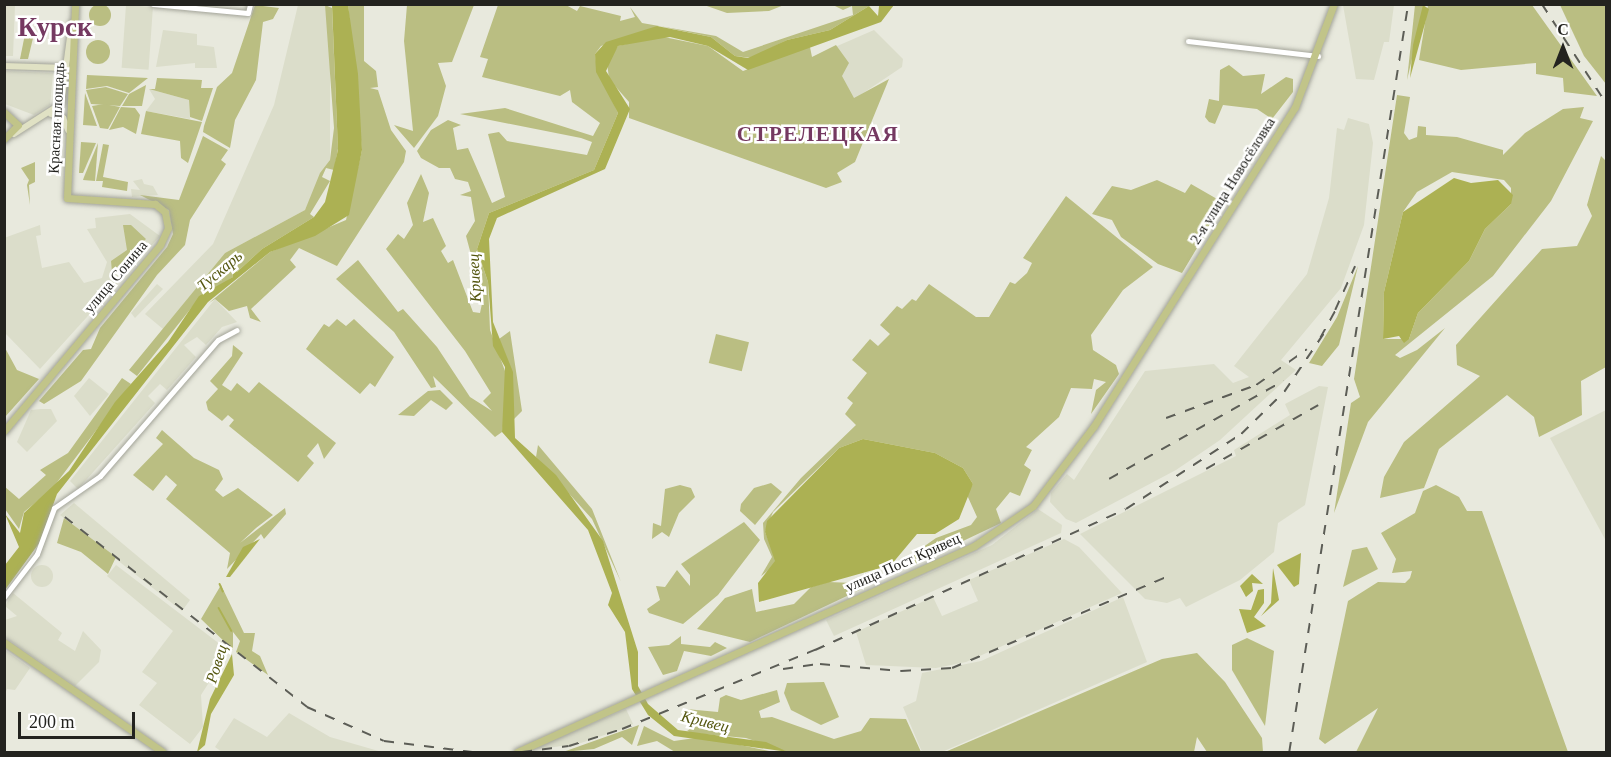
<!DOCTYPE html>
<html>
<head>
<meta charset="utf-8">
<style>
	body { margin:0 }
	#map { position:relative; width:1611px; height:757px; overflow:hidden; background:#e8e9dd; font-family:Georgia,serif }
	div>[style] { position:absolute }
	.built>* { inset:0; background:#dbddca; transform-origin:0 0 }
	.round { border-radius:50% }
	.green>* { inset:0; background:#babe82; transform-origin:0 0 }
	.water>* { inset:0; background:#acb153 }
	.stream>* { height:1.5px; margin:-0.75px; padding:0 0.75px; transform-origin:0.75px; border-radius:0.75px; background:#acb153 }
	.roads { filter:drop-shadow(0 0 2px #a3a499) drop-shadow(0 0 2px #a3a499) }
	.tertiary>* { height:5px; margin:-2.5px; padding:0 2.5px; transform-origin:2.5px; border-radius:2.5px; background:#fff }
	.secondary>* { height:6px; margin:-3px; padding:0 3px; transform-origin:3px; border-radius:3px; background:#e0e1c4 }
	.primary>* { height:7px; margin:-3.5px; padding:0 3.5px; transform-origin:3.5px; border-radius:3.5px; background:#c1c489 }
	.rail>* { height:1.5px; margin-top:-0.75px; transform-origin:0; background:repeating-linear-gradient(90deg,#5c5d56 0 10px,transparent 0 20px) }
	span { translate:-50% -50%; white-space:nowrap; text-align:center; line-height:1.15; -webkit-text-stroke:5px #fff; paint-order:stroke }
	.street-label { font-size:15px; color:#23231f }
	.water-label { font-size:16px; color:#54560f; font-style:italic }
	.district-label { font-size:21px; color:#753961; font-weight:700; letter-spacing:1.5px }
	.town-label { font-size:27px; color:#753961; font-weight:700 }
	.frame { position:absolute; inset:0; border:6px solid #23231f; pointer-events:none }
	.north { position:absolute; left:1533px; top:18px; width:60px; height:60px; -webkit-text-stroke:4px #fff; paint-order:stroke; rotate:0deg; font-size:16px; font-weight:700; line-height:24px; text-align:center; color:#23231f }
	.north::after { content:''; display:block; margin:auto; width:21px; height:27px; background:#23231f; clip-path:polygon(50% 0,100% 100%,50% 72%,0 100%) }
	.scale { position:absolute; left:18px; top:712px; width:117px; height:27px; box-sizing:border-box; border:3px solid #23231f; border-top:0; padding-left:8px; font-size:18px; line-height:21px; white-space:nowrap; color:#23231f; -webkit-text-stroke:4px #fff; paint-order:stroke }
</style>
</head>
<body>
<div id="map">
	<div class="built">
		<i style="clip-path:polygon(5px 4px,15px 5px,13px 56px,5px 56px)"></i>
		<i style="left:126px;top:5px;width:27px;height:63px;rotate:4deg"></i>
		<i style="clip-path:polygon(298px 5px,325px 5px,330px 28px,330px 160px,305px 210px,225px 253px,163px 329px,145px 314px,213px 244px,274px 105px)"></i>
		<i style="clip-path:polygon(1343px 5px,1394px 5px,1389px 42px,1384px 42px,1374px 80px,1356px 79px)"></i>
		<i style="clip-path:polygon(163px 30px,197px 34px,197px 45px,214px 47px,217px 68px,195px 68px,195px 63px,156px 67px)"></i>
		<i style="clip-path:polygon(874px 30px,903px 59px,902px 67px,850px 102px,812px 57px)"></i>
		<i style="clip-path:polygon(4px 71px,53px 73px,50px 105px,34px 115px,5px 104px)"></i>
		<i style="clip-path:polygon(149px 89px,189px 100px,190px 119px,146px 111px,155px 99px)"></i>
		<i style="clip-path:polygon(1348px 118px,1369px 124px,1373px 143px,1364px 225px,1341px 288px,1281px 360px,1296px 370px,1220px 440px,1176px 470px,1076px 523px,1066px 519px,1050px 502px,1051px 493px,1067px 474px,1074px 480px,1145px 371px,1214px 364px,1233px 383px,1249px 377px,1234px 366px,1307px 274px,1329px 198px,1337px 128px,1344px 130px)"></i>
		<i style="clip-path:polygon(142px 179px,144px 184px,153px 186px,158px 195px,132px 197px,131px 189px,140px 190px,133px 181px)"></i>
		<i style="clip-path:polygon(130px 214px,160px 236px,40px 369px,5px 333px,4px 238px,40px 225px,41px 235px,36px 236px,42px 268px,69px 262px,84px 283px,102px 278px,107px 262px,87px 229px,96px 228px,95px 218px)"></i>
		<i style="clip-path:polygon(157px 284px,163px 289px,135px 318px,131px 313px)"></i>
		<i style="clip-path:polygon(215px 299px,237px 322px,222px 327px,206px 345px,197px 337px,184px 345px,196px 357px,167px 390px,160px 384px,148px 396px,155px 403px,78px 489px,70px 481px)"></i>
		<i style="clip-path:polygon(89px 378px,109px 394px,90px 416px,74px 396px)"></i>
		<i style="clip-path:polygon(1319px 386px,1328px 387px,1305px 505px,1278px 523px,1274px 552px,1240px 580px,1186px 607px,1180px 598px,1167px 603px,1145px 599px,1080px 534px,1236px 456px,1234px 450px,1290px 415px,1285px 404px)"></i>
		<i style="clip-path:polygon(41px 409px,51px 409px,57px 421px,27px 452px,17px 442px,31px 410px)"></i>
		<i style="clip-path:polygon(1606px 410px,1606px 541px,1550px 438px)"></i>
		<i style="clip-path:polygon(74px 503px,190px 600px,182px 611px,60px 515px)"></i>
		<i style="clip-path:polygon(1038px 509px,1062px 525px,1061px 533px,834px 636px,826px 620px,992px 545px)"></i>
		<i style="clip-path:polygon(1064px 539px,1079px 547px,1122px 593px,966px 662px,936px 668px,866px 665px,856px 632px,933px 597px,942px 616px,978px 601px,969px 580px)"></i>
		<i class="round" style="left:31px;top:565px;width:22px;height:22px"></i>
		<i style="clip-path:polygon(116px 565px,229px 651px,201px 695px,203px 727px,190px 744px,139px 705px,157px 683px,142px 672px,173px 631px,107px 576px)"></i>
		<i style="clip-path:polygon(13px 593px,62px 633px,58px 640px,75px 651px,83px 631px,101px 650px,99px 662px,75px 686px,5px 637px,5px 620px,17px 616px,5px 606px)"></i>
		<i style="clip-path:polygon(1123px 597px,1147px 662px,942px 752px,922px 752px,903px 707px,916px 701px,922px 673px,981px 661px)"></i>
		<i style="clip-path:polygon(5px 650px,30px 668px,15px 690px,7px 689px,5px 694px)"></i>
		<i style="clip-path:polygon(626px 709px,633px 724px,625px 728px,578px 744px,530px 750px)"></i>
		<i style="clip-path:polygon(289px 713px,330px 737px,382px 752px,222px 752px,215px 747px,234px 718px,267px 737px)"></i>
	</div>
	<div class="green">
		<i class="round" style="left:89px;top:4px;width:22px;height:22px"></i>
		<i style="clip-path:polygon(255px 5px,279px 8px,273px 19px,263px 22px,256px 80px,235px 120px,230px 148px,203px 132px,204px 126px,217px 87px,232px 73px)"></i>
		<i style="clip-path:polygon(325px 5px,332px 8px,338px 149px,334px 170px,326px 168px,322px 177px,330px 181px,310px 214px,314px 217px,262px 249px,237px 272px,230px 263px,233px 277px,196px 302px,137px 376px,129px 370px,225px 253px,305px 210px,320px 173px,330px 160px,334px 128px)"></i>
		<i style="clip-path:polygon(348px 5px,364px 5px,364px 61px,376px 71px,378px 87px,370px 88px,378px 90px,391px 130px,406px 151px,404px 162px,337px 266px,299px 248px,290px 260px,296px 267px,251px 309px,261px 322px,250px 318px,247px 306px,229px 311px,215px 299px,209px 303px,270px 252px,346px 220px,362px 150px)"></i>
		<i style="clip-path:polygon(407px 5px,474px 5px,452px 62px,438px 63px,446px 86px,438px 116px,414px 148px,394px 125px,413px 131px,404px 41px)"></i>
		<i style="clip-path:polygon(498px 5px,566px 5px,577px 11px,580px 6px,621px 16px,620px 21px,635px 17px,630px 7px,642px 23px,716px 36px,743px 52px,853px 15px,852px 6px,843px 10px,833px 5px,869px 6px,830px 30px,787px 40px,752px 58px,735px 56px,711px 37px,659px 26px,601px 46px,595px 54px,597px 69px,618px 113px,594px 170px,489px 213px,477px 249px,488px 282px,490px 330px,505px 371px,507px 402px,502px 432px,495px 437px,433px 376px,436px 387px,431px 388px,394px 332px,336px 279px,358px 260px,398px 312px,403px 309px,437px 347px,470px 397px,492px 411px,483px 401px,491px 393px,465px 351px,386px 249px,398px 234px,404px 239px,413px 225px,407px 203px,421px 174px,429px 193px,423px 222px,433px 218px,446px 246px,441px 251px,448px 263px,453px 260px,473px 312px,480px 313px,483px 299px,466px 236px,475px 221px,471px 197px,460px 195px,471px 191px,468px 182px,455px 179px,450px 168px,439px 168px,421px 158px,417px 151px,431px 130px,448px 120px,461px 125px,453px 128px,457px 150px,468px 148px,492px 203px,505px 197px,488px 134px,499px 132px,507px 141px,587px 155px,592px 142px,581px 138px,460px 114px,505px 108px,593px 136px,600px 123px,572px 102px,570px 90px,560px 96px,482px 77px,488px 59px,480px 57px)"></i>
		<i style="clip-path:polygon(704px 5px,784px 5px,769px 11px,727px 13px)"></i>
		<i style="clip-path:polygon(1415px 5px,1423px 5px,1423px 13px,1407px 80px)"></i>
		<i style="clip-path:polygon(1428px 5px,1532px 5px,1597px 96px,1564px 92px,1563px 78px,1536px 74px,1536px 63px,1461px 70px,1419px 60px)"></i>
		<i style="clip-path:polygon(1560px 5px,1606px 5px,1606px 84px,1584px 56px)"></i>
		<i style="clip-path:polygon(25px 34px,34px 34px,28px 59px,20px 59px)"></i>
		<i style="clip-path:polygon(659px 36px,708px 46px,743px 71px,799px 50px,810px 47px,812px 57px,836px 45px,849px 63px,842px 76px,854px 98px,889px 79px,855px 162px,837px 173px,842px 182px,826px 188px,629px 118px,629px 102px,609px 79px,607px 62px,618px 46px)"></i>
		<i class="round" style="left:86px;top:40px;width:24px;height:24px"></i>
		<i style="clip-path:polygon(1229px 65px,1243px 76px,1265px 74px,1261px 94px,1286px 77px,1293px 79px,1293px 92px,1272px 119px,1257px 109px,1223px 105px,1215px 124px,1209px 122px,1205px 117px,1209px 99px,1219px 101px,1220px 70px)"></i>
		<i style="clip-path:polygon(87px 75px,148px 78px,129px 93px,107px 86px,86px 89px)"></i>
		<i style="clip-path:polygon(157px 78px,202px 80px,201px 88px,213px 88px,202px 121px,190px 117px,189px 100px,149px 89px,155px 89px)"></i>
		<i style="clip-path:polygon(146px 85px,142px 106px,122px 106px,129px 94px)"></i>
		<i style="clip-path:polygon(106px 87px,128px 94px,120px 106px,91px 104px,86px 90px)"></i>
		<i style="clip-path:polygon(85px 93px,97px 126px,83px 125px)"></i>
		<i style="clip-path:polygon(evenodd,1397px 95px,1410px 97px,1404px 133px,1409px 140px,1417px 137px,1418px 126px,1426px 127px,1426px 135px,1457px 137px,1503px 150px,1503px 155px,1525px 133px,1563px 109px,1584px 107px,1580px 118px,1593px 121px,1551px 201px,1493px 276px,1395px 355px,1400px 358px,1417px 350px,1445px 328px,1368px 422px,1334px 513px,1351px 403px,1360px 397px,1354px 379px,1397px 95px,1452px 172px,1504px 180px,1511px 188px,1511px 204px,1485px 229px,1469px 261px,1418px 313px,1409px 339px,1383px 339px,1384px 292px,1403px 212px,1417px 192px,1452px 172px)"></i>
		<i style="clip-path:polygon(104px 104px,120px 107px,108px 129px,100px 128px,92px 106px)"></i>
		<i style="clip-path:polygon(121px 107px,135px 108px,140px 115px,136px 134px,123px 127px,109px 130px)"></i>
		<i style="clip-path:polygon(146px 111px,202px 122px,188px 163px,181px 158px,180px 141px,141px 134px)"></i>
		<i style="clip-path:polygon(203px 136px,228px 150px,221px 160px,226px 164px,190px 220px,185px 245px,157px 275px,81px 381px,44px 404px,39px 401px,83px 350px,91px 349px,100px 328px,167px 247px,173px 234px,169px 210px,140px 195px,179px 200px)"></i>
		<i style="clip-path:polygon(81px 142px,96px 143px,83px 173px,79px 173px)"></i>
		<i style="clip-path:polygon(98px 143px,95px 181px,83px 180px,84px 177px)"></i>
		<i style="clip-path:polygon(103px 144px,109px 145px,103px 177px,128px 182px,127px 191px,102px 187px,103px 181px,96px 181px)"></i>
		<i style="clip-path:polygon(1601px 156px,1606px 161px,1606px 367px,1581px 381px,1582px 415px,1539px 437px,1534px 417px,1507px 395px,1439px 449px,1424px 488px,1380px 498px,1384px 477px,1404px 442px,1480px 376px,1457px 365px,1456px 345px,1542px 249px,1577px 246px,1592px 216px,1587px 205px)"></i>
		<i style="clip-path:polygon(35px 162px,35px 182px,29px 185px,30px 205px,27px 185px,29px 180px,21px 168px)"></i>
		<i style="clip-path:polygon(1157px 180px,1185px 193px,1191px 184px,1224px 203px,1182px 273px,1158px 264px,1121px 237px,1112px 220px,1092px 214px,1112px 186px,1131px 190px)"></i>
		<i style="clip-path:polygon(1066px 196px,1153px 267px,1123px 290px,1091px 335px,1093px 350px,1116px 365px,1119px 374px,1091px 414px,1096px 390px,1106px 382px,1094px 379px,1092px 389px,1071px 388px,1059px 417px,1026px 447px,1032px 450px,1024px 465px,1031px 470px,1020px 496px,1010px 492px,996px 509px,1001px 523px,750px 642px,697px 629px,725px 598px,752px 589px,756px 612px,794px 604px,811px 587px,828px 582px,854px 583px,882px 576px,936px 538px,971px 525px,977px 517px,967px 495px,973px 484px,963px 468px,935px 453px,863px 439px,839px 448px,773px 512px,765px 532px,775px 556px,775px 565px,761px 576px,772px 557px,764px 539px,763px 523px,801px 478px,856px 425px,845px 414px,853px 403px,847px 398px,867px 373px,852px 360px,870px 339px,878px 346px,890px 334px,880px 325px,897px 306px,902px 309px,912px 299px,916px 301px,929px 284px,976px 317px,989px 317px,1010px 282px,1015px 284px,1027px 273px,1032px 263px,1023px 258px)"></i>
		<i style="clip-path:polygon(123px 225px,131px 225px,146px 239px,112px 272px,111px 261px,127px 250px)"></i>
		<i style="clip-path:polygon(1358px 266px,1339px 345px,1322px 366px,1309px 363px,1337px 317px)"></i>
		<i style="clip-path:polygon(337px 319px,346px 326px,354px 319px,394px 357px,375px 387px,370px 383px,360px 394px,306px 349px,324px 324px,329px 327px)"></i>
		<i style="clip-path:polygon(510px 331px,522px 411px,513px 420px,513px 374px,499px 339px)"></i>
		<i style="left:716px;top:334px;width:34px;height:30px;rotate:14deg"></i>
		<i style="clip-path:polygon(233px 345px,243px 353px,222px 385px,231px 391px,237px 383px,249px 393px,259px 382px,336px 443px,324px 459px,318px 443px,307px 456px,314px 463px,298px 482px,229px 426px,234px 420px,228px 415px,222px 421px,208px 410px,206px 402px,218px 389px,210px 381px,232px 356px)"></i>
		<i style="clip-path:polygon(4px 346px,17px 370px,39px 379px,5px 417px)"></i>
		<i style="clip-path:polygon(122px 378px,131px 384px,52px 489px,24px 512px,19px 529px,5px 509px,4px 486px,19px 499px,46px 475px,40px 470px,68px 453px)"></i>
		<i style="clip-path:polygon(440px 390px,453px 403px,446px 410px,431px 400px,414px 416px,398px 415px,428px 391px)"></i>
		<i style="clip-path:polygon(162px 430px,194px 458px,219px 470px,223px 479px,215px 490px,223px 497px,238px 488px,273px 515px,256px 528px,240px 543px,285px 508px,286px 514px,264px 539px,261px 534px,227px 569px,230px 553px,166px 499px,177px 485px,166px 475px,153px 491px,133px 475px,163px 444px,156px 438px)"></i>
		<i style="clip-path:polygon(538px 445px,592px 509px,621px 582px,592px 519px,536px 457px)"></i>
		<i style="clip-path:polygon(771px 483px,782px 492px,755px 525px,740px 511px,741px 504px,754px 488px)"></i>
		<i style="clip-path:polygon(680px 485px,691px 488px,695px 497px,679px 513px,669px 537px,662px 532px,652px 539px,653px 523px,661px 526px,665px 489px)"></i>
		<i style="clip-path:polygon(1436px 485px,1459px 497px,1467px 511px,1482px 511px,1568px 752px,1356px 752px,1378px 708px,1325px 744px,1319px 739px,1348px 601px,1378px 582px,1405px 583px,1410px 578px,1412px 571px,1392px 573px,1396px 559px,1381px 533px,1415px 513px,1423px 491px)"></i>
		<i style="clip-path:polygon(64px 518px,116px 557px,108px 574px,81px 552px,57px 543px)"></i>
		<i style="clip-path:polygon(744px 522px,760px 540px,718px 595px,683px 624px,649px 613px,647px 609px,660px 600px,656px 586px,665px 587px,677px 570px,690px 586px,690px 575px,681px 564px)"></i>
		<i style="clip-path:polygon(1367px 547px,1378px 569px,1343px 587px,1352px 550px)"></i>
		<i style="clip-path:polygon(221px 585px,244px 633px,255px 633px,252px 651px,260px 656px,268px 675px,236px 652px,240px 641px,233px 632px,233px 650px,201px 619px)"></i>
		<i style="clip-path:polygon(681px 636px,681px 644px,710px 647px,715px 642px,727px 648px,711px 656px,684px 651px,677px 671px,663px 675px,648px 647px,669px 645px)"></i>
		<i style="clip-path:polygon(1247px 638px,1274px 651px,1265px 726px,1232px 670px,1232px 645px)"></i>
		<i style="clip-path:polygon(1197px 653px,1225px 682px,1262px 738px,1263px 752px,1207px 752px,1197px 737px,1194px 752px,945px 752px,1162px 659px)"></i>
		<i style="clip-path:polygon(824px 682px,839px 717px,821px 725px,791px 710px,784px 693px,787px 683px)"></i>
		<i style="clip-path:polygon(777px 690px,780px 702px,759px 711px,761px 718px,772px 717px,834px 739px,861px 731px,870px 718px,906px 719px,921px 752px,788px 752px,746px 738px,692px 733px,687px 731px,696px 725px,681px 715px,686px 709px,718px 712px,720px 698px,726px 695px,741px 700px)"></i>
		<i style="clip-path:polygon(639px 725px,632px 745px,622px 737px,594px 749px,563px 752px)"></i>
		<i style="clip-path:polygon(644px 726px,674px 741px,702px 737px,774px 752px,675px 752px,657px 741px,637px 746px)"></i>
	</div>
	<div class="water">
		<i style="clip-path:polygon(332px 5px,348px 5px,358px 74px,362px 150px,349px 215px,315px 236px,270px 252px,208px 302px,57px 494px,40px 542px,5px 590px,5px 565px,19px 547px,5px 514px,20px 533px,24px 513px,69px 471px,115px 402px,168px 342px,199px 296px,233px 277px,229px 259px,237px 272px,262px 249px,314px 217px,325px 202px,338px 150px)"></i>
		<i style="clip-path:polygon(894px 5px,881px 22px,748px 70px,708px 46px,670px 37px,618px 46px,606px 71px,630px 109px,605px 169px,497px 218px,489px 239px,493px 322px,513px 372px,515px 438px,556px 475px,603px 541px,638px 652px,638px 686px,648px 704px,678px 730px,766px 742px,788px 752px,674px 736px,648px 715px,632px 689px,625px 632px,608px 605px,612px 593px,588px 530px,502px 432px,505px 367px,493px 346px,488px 282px,477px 249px,489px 213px,594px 170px,618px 113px,596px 72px,595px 54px,606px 42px,657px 26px,711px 37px,735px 56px,748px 58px,787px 40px,830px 30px,869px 6px,878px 16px,879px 6px)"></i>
		<i style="clip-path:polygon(1423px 5px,1429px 9px,1410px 78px,1413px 45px)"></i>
		<i style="clip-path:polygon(1454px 178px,1471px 183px,1498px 180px,1513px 195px,1511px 204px,1485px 229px,1469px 261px,1418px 313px,1409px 339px,1404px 343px,1399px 336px,1383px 339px,1384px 292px,1403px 212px)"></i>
		<i style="clip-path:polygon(863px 439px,935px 453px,963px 468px,973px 484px,959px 519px,935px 534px,917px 534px,891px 565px,759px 602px,758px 583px,775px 561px,765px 532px,767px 521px,839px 448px)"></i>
		<i style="clip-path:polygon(260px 539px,230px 577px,226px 577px,243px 547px)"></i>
		<i style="clip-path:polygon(1301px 553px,1299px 584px,1294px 587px,1277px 565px)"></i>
		<i style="clip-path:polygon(1273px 568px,1279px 600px,1261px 616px,1271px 603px)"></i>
		<i style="clip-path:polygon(1252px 574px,1263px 584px,1252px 583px,1253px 591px,1246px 597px,1240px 586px)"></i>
		<i style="clip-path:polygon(1264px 589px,1264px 603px,1254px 617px,1266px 626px,1247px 633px,1239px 609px,1251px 610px,1258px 590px)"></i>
		<i style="clip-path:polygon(232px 654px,234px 675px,211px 714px,205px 745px,197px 752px,210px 699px)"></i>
	</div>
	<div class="stream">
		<i style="left:220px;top:584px;width:8px;rotate:67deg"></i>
		<i style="left:219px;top:608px;width:26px;rotate:61deg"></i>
	</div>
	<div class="roads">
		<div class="tertiary">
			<i style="left:153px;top:4px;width:95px;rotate:5.4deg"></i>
			<i style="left:248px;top:13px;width:9px;rotate:-77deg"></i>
			<i style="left:1188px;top:41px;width:131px;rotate:6.6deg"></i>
			<i style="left:4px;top:597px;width:54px;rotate:-52.5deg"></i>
			<i style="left:37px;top:554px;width:49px;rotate:-69.7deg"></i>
			<i style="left:54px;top:508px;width:56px;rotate:-34.8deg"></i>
			<i style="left:100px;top:476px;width:180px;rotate:-49.1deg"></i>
			<i style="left:218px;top:340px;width:21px;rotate:-28deg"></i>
		</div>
		<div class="secondary">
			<i style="left:4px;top:66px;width:63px;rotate:1.8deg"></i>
			<i style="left:51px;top:114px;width:13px;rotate:18deg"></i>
			<i style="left:63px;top:118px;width:13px;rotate:67deg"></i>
			<i style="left:14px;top:134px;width:56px;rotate:-32.6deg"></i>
			<i style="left:61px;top:104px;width:82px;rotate:-82.3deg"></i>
		</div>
		<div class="primary">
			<i style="left:4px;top:112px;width:19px;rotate:43deg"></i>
			<i style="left:18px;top:125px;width:20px;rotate:135deg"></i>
			<i style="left:4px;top:431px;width:243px;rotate:-50deg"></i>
			<i style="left:160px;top:245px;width:19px;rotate:-65deg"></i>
			<i style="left:168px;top:228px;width:16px;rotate:-101deg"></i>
			<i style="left:165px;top:212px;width:13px;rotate:-141deg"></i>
			<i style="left:155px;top:204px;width:88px;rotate:-176.1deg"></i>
			<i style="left:67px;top:198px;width:194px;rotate:-87.6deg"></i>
			<i style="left:4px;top:642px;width:193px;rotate:34.7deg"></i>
			<i style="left:517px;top:752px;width:501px;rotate:-24.26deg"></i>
			<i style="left:974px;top:546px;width:71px;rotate:-34.1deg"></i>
			<i style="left:1033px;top:506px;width:101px;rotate:-52.7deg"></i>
			<i style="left:1094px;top:426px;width:377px;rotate:-57.8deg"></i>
			<i style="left:1295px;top:107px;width:110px;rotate:-69.3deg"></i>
		</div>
	</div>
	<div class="rail">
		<i style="left:1542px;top:4px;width:118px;rotate:57.1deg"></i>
		<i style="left:1335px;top:310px;width:48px;rotate:-65.6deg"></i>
		<i style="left:1320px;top:338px;width:39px;rotate:-61deg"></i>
		<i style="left:1166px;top:418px;width:96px;rotate:-20.1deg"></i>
		<i style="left:1256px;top:385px;width:62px;rotate:-35.2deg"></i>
		<i style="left:1206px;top:469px;width:129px;rotate:-29.7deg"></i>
		<i style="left:1109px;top:479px;width:200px;rotate:-29.4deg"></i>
		<i style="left:65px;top:517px;width:308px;rotate:38.1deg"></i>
		<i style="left:307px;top:707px;width:84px;rotate:23.8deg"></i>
		<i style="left:384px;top:741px;width:89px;rotate:7.1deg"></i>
		<i style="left:783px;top:669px;width:37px;rotate:-8deg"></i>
		<i style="left:820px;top:664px;width:81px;rotate:4.9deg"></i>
		<i style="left:901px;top:671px;width:51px;rotate:-3.4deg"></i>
		<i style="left:952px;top:668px;width:233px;rotate:-23deg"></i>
		<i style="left:522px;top:752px;width:47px;rotate:-7.3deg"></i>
		<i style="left:569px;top:746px;width:56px;rotate:-17.8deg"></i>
		<i style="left:622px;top:729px;width:209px;rotate:-22.3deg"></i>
		<i style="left:815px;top:650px;width:341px;rotate:-24.4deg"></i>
		<i style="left:1126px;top:509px;width:137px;rotate:-33.1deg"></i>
		<i style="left:1241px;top:434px;width:60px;rotate:-44.3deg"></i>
		<i style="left:1284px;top:392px;width:71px;rotate:-55.9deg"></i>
		<i style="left:1289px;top:752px;width:757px;rotate:-80.96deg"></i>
	</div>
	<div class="street-label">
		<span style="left:57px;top:118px;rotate:-87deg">Красная площадь</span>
		<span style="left:1233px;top:181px;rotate:-58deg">2-я улица Новосёловка</span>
		<span style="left:116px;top:277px;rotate:-50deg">улица Сонина</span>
		<span style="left:903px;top:563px;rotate:-24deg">улица Пост Кривец</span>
	</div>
	<div class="water-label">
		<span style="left:220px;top:271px;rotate:-40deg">Тускарь</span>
		<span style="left:475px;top:278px;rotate:-93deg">Кривец</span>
		<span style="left:217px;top:664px;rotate:-73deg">Ровец</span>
		<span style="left:705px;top:722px;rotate:14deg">Кривец</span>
	</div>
	<div class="district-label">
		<span style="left:818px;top:134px">СТРЕЛЕЦКАЯ</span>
	</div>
	<div class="town-label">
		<span style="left:55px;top:28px">Курск</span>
	</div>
	<div class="frame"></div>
	<div class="north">С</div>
	<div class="scale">200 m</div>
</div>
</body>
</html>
